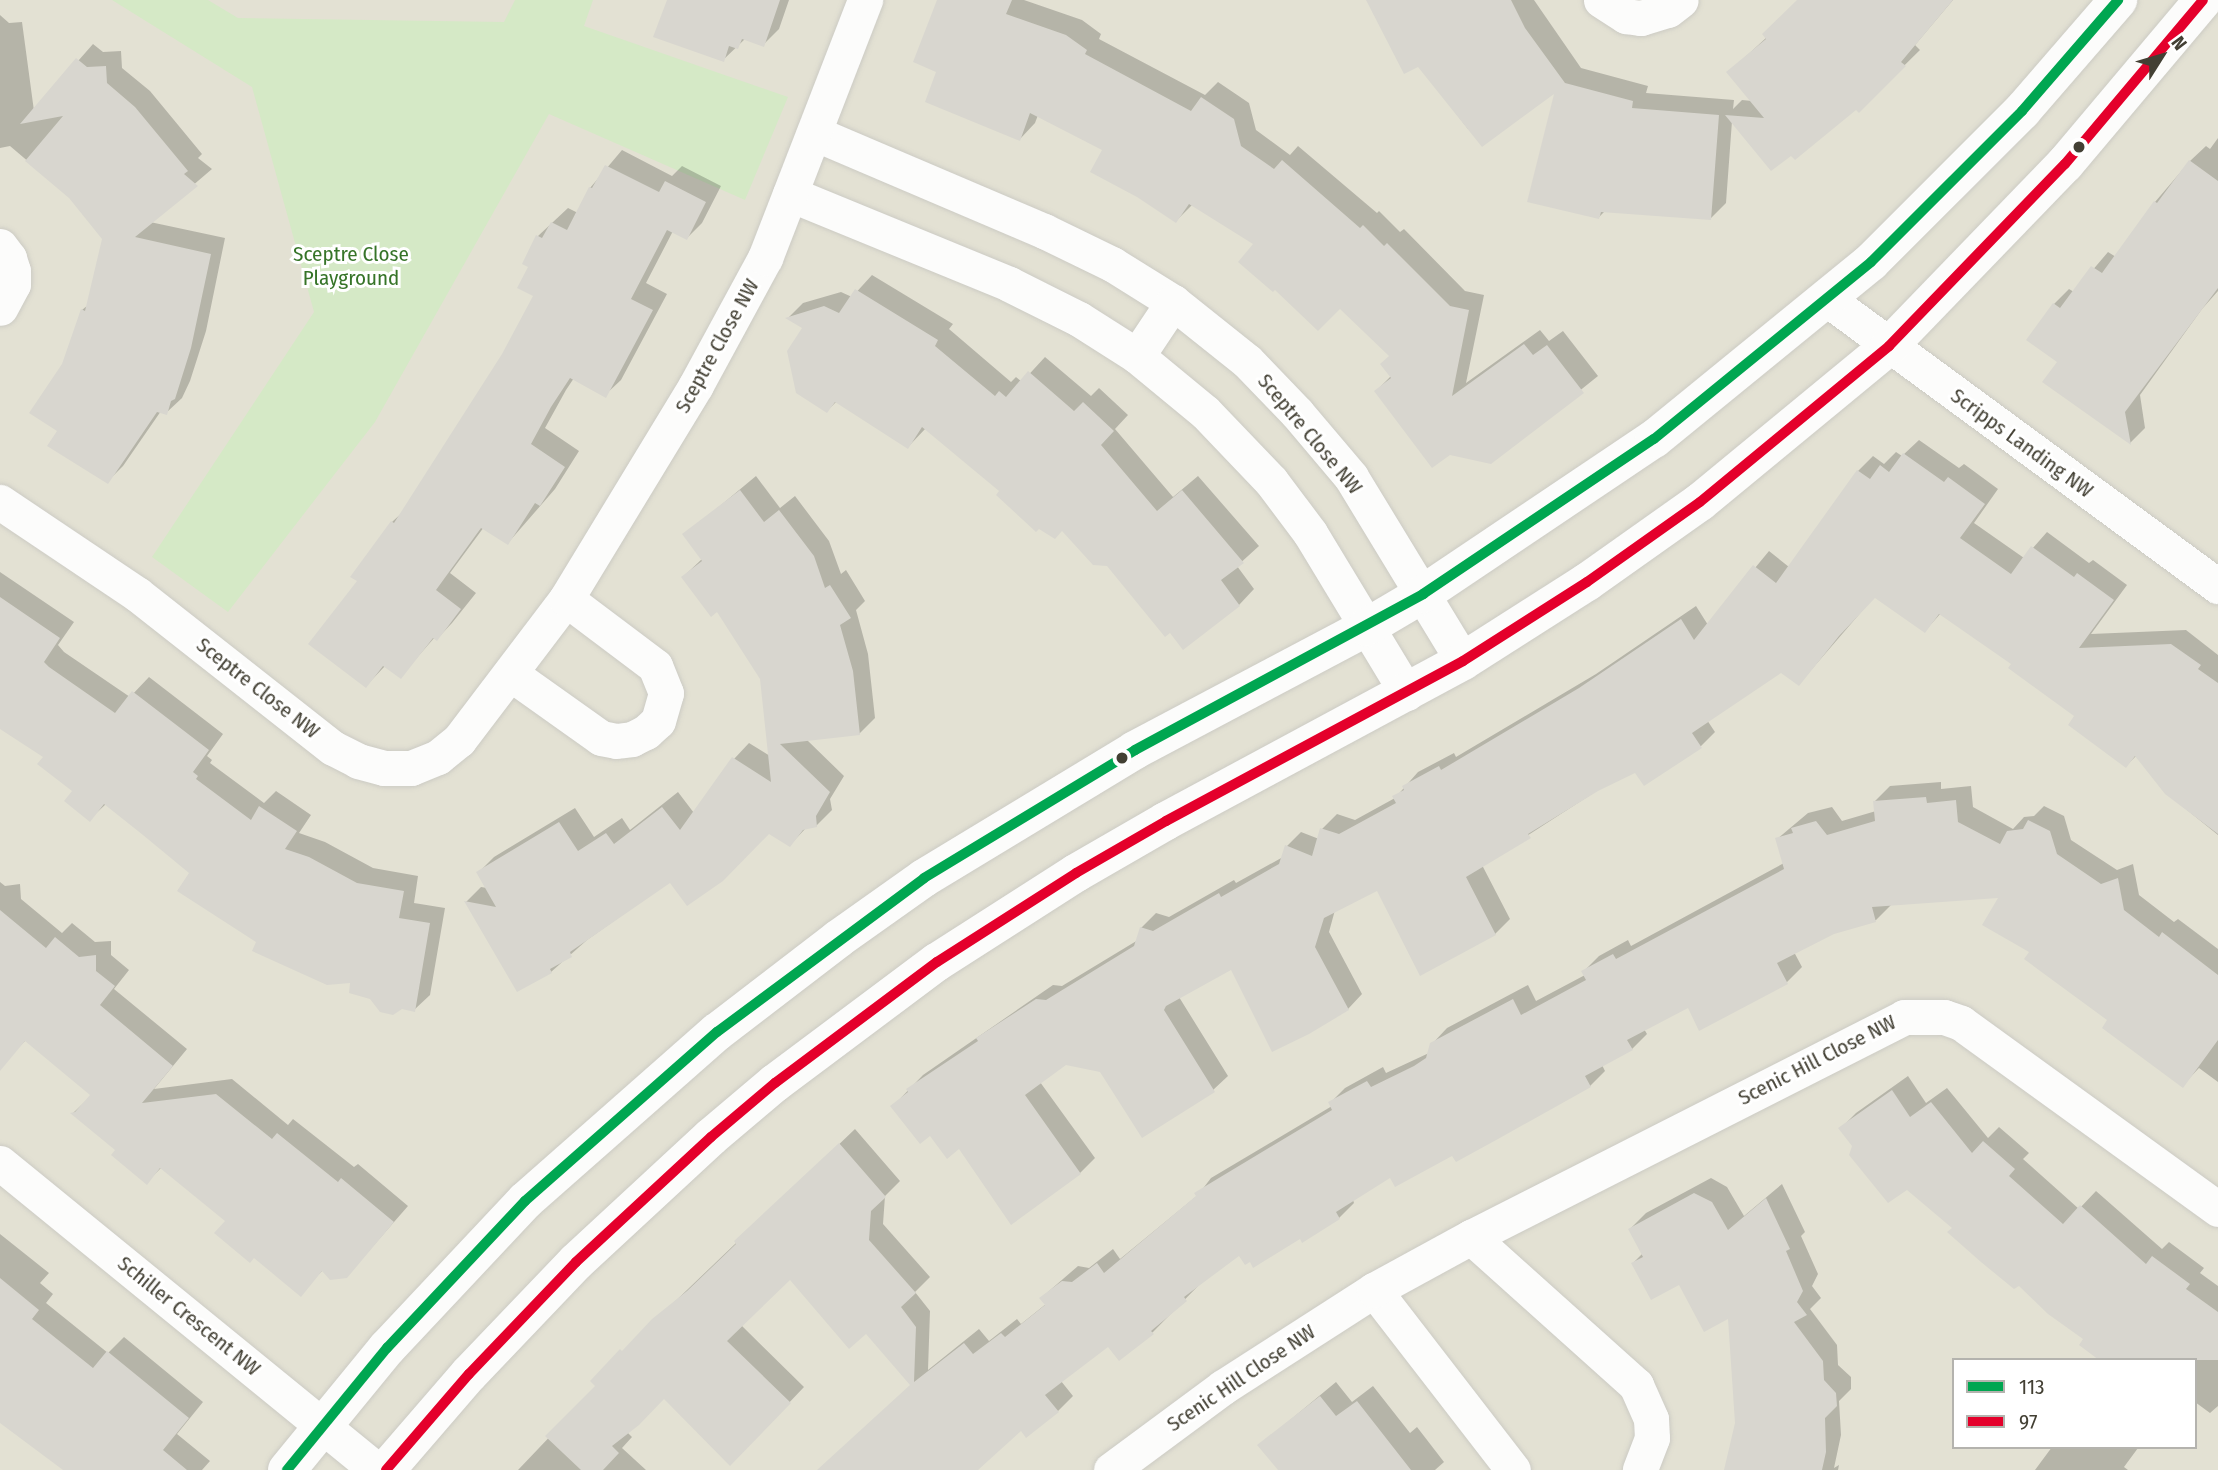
<!DOCTYPE html>
<html>
<head>
<meta charset="utf-8">
<style>
	body { margin:0 }
	#map { position:relative; width:2218px; height:1470px; overflow:hidden; background:#eeede6; font-family:"Fira Sans Condensed",sans-serif }
	div>[style] { position:absolute }
	.residential>* { inset:0; background:#e3e1d3 }
	.green>* { inset:0; background:#d5e9c6 }
	.shadow>* { inset:0; background:#0003 }
	.building>* { inset:0; background:#d8d6cf }
	.roads { filter:drop-shadow(0 0 2px #cccbc4) drop-shadow(0 0 2px #cccbc4) }
	.minor>* { height:35px; margin:-17.5px; padding:0 17.5px; transform-origin:17.5px; border-radius:17.5px; background:#fcfcfb }
	.tertiary>* { height:38px; margin:-19px; padding:0 19px; transform-origin:19px; border-radius:19px; background:#fcfcfb }
	.bus-1>* { height:10px; margin:-5px; padding:0 5px; transform-origin:5px; border-radius:5px; background:#00a651 }
	.bus-2>* { height:10px; margin:-5px; padding:0 5px; transform-origin:5px; border-radius:5px; background:#e4002b }
	.dots>* { width:19px; height:19px; translate:-50% -50%; box-sizing:border-box; border:4px solid #fff; border-radius:50% }
	span { translate:-50% -50%; white-space:nowrap; text-align:center; line-height:1.15; -webkit-text-stroke:6px #fff; paint-order:stroke }
	.park-label { font-size:21px; color:#367428 }
	.street-label { font-size:21px; color:#434034 }
	.legend { position:absolute; left:1952px; top:1358px; width:245px; height:91px; box-sizing:border-box; background:#fff; border:2px solid #b4b3ae; margin:0; padding:9px 12px; list-style:none; font-size:21px; color:#434034 }
	.legend li { display:flex; align-items:center; gap:14px; height:35px }
	.legend b { width:35px; border:2px solid #b4b3ae }
	.north { position:absolute; left:2127px; top:21px; width:70px; height:70px; -webkit-text-stroke:5px #fff; paint-order:stroke; rotate:53deg; font-size:19px; font-weight:700; line-height:28px; text-align:center; color:#434034 }
	.north::after { content:''; display:block; margin:auto; width:24px; height:32px; background:#434034; clip-path:polygon(50% 0,100% 100%,50% 72%,0 100%) }
</style>
</head>
<body>
<div id="map">
	<div class="residential">
		<i style="clip-path:polygon(evenodd,0 0,2218px 0,2218px 1470px,0 1470px,0 0,1954px 1360px,2195px 1360px,2195px 1447px,1954px 1447px,1954px 1360px)"></i>
	</div>
	<div class="green">
		<i style="clip-path:polygon(112px 0,208px 0,238px 18px,504px 22px,515px 0,593px 0,584px 26px,788px 97px,745px 200px,549px 114px,375px 422px,228px 612px,152px 557px,314px 312px,252px 87px)"></i>
	</div>
	<div class="shadow">
		<i style="clip-path:polygon(667px 0,789px 0,779px 29px,763px 45px,746px 38px,723px 60px)"></i>
		<i style="clip-path:polygon(938px 0,1024px 0,1082px 20px,1101px 34px,1099px 39px,1205px 95px,1218px 82px,1249px 103px,1256px 130px,1290px 155px,1298px 146px,1377px 213px,1379px 211px,1400px 232px,1404px 229px,1465px 291px,1484px 295px,1466px 383px,1540px 330px,1549px 341px,1563px 331px,1598px 376px,1491px 462px,1376px 391px,1391px 376px,1391px 355px,1340px 306px,1275px 287px,1256px 244px,1193px 204px,1176px 221px,1104px 149px,1038px 115px,1035px 123px,1020px 139px,939px 71px)"></i>
		<i style="clip-path:polygon(1378px 0,1534px 0,1581px 68px,1648px 86px,1646px 93px,1734px 100px,1733px 109px,1742px 100px,1752px 101px,1729px 72px,1767px 37px,1799px 0,1953px 0,1915px 45px,1920px 50px,1859px 110px,1856px 107px,1795px 158px,1732px 121px,1726px 203px,1711px 218px,1606px 210px,1599px 217px,1556px 89px,1468px 129px,1419px 65px)"></i>
		<i style="clip-path:polygon(0 15px,9px 23px,22px 22px,34px 111px,93px 44px,103px 52px,121px 51px,122px 68px,150px 91px,202px 154px,198px 158px,212px 169px,150px 222px,225px 238px,206px 331px,190px 381px,182px 398px,166px 413px,161px 411px,123px 466px,107px 482px,60px 431px,63px 365px,82px 310px,88px 305px,104px 239px,70px 197px,10px 146px,0 148px)"></i>
		<i style="clip-path:polygon(2218px 138px,2218px 291px,2202px 309px,2140px 395px,2145px 428px,2130px 443px,2059px 362px,2054px 304px,2069px 289px,2074px 292px,2108px 252px,2116px 257px,2155px 202px,2190px 161px,2206px 146px,2210px 149px)"></i>
		<i style="clip-path:polygon(622px 150px,672px 176px,682px 166px,721px 186px,702px 223px,687px 238px,673px 231px,646px 283px,667px 294px,621px 380px,605px 395px,574px 378px,566px 390px,545px 428px,579px 451px,555px 489px,508px 543px,484px 527px,450px 573px,476px 593px,452px 623px,437px 639px,435px 637px,400px 677px,385px 666px,366px 686px,359px 581px,392px 522px,404px 511px,503px 355px,535px 295px,530px 267px,538px 236px,568px 208px,578px 213px,590px 188px)"></i>
		<i style="clip-path:polygon(872px 275px,953px 324px,949px 329px,1011px 382px,1016px 377px,1022px 382px,1045px 357px,1091px 396px,1099px 388px,1128px 415px,1115px 429px,1173px 497px,1198px 476px,1259px 546px,1237px 566px,1254px 589px,1239px 605px,1170px 631px,1108px 564px,926px 428px,908px 447px,837px 401px,827px 411px,804px 327px,788px 318px,803px 303px,841px 292px,852px 297px)"></i>
		<i style="clip-path:polygon(1919px 440px,1959px 468px,1964px 464px,1998px 489px,1974px 523px,2024px 558px,2047px 532px,2089px 563px,2093px 560px,2127px 585px,2091px 634px,2186px 630px,2218px 655px,2218px 835px,2166px 793px,2137px 755px,2126px 766px,2077px 716px,2013px 664px,1941px 613px,1925px 631px,1875px 596px,1799px 684px,1781px 671px,1707px 720px,1715px 732px,1701px 746px,1636px 771px,1598px 790px,1482px 865px,1510px 919px,1495px 934px,1377px 888px,1335px 910px,1329px 932px,1362px 994px,1348px 1009px,1231px 967px,1179px 997px,1228px 1076px,1213px 1090px,1065px 1063px,1040px 1082px,1095px 1158px,1080px 1173px,959px 1147px,931px 1134px,893px 1106px,923px 1075px,1053px 985px,1062px 986px,1138px 940px,1141px 928px,1156px 913px,1169px 917px,1234px 880px,1236px 883px,1283px 857px,1287px 846px,1301px 832px,1319px 839px,1322px 829px,1337px 814px,1355px 820px,1395px 798px,1418px 772px,1454px 753px,1456px 757px,1596px 674px,1696px 606px,1708px 625px,1769px 551px,1789px 567px,1858px 471px,1873px 456px,1884px 464px,1896px 452px,1902px 456px)"></i>
		<i style="clip-path:polygon(756px 476px,780px 508px,795px 496px,829px 541px,841px 574px,846px 570px,865px 601px,856px 610px,868px 654px,875px 718px,859px 734px,807px 740px,844px 776px,830px 799px,832px 810px,816px 826px,806px 828px,790px 845px,769px 831px,670px 881px,587px 940px,551px 972px,466px 902px,481px 887px,487px 888px,478px 873px,494px 857px,575px 808px,594px 837px,622px 818px,630px 830px,678px 792px,694px 813px,734px 759px,749px 743px,770px 756px,761px 679px,718px 610px,683px 577px,703px 558px,685px 535px)"></i>
		<i style="clip-path:polygon(0 572px,74px 622px,58px 645px,64px 652px,130px 697px,149px 677px,223px 734px,207px 756px,212px 760px,210px 763px,264px 803px,276px 791px,311px 815px,299px 833px,325px 842px,373px 868px,418px 876px,414px 903px,445px 908px,430px 995px,414px 1010px,371px 997px,352px 981px,259px 941px,191px 873px,106px 804px,90px 819px,74px 791px,45px 757px,0 726px)"></i>
		<i style="clip-path:polygon(1941px 782px,1941px 789px,1971px 786px,1973px 807px,2013px 829px,2024px 817px,2034px 816px,2044px 806px,2064px 816px,2071px 840px,2117px 870px,2133px 864px,2139px 895px,2174px 922px,2178px 919px,2218px 949px,2218px 1082px,2199px 1068px,2183px 1085px,2032px 952px,2001px 896px,1891px 905px,1876px 920px,1833px 933px,1794px 952px,1802px 967px,1787px 982px,1689px 1006px,1644px 1029px,1647px 1034px,1632px 1049px,1602px 1065px,1605px 1071px,1590px 1086px,1453px 1153px,1391px 1176px,1353px 1200px,1354px 1203px,1339px 1218px,1300px 1236px,1250px 1260px,1240px 1254px,1200px 1284px,1153px 1332px,1119px 1359px,1108px 1345px,1061px 1381px,1073px 1396px,1058px 1411px,1021px 1429px,975px 1470px,829px 1470px,912px 1385px,866px 1332px,790px 1277px,741px 1325px,804px 1387px,745px 1449px,664px 1397px,627px 1432px,632px 1437px,622px 1448px,646px 1470px,518px 1470px,598px 1386px,592px 1381px,855px 1129px,900px 1181px,885px 1196px,883px 1224px,930px 1277px,915px 1292px,930px 1311px,928px 1370px,979px 1329px,989px 1341px,1017px 1319px,1021px 1324px,1046px 1304px,1041px 1298px,1078px 1266px,1089px 1268px,1113px 1249px,1120px 1259px,1198px 1195px,1211px 1178px,1332px 1106px,1330px 1103px,1345px 1088px,1383px 1067px,1386px 1073px,1429px 1053px,1432px 1044px,1447px 1028px,1528px 985px,1536px 1001px,1585px 975px,1584px 971px,1599px 956px,1628px 940px,1631px 946px,1784px 863px,1777px 839px,1808px 813px,1832px 807px,1842px 821px,1876px 811px,1875px 801px,1890px 786px)"></i>
		<i style="clip-path:polygon(0 882px,5px 886px,20px 884px,21px 899px,62px 933px,72px 923px,95px 942px,111px 941px,111px 955px,129px 970px,114px 989px,187px 1049px,154px 1089px,232px 1079px,288px 1125px,293px 1119px,354px 1167px,358px 1164px,408px 1206px,346px 1277px,324px 1269px,300px 1294px,227px 1221px,162px 1167px,146px 1183px,117px 1150px,73px 1113px,92px 1095px,26px 1040px,10px 1056px,0 1048px)"></i>
		<i style="clip-path:polygon(1908px 1076px,1926px 1103px,1947px 1088px,1988px 1138px,1999px 1127px,2029px 1153px,2023px 1159px,2079px 1209px,2096px 1191px,2162px 1249px,2169px 1242px,2204px 1268px,2200px 1273px,2218px 1286px,2218px 1406px,2210px 1413px,2195px 1402px,2195px 1360px,1982px 1248px,1854px 1146px,1841px 1128px,1856px 1113px)"></i>
		<i style="clip-path:polygon(1711px 1178px,1727px 1187px,1744px 1216px,1782px 1184px,1805px 1232px,1801px 1236px,1818px 1274px,1812px 1286px,1821px 1298px,1810px 1309px,1837px 1345px,1838px 1365px,1851px 1377px,1851px 1389px,1839px 1401px,1841px 1435px,1834px 1468px,1839px 1465px,1838px 1470px,1726px 1470px,1737px 1423px,1730px 1316px,1680px 1282px,1633px 1263px,1643px 1253px,1630px 1229px,1646px 1213px)"></i>
		<i style="clip-path:polygon(0 1234px,49px 1273px,40px 1283px,53px 1294px,46px 1303px,108px 1353px,124px 1337px,203px 1402px,177px 1434px,210px 1461px,202px 1470px,75px 1470px,0 1416px)"></i>
		<i style="clip-path:polygon(1336px 1382px,1352px 1402px,1373px 1386px,1410px 1433px,1417px 1427px,1444px 1462px,1435px 1470px,1280px 1470px,1260px 1445px)"></i>
		<i style="clip-path:polygon(2052px 1447px,2136px 1447px,2138px 1448px,2124px 1467px,2128px 1470px,2035px 1470px)"></i>
	</div>
	<div class="building">
		<i style="clip-path:polygon(667px 0,780px 0,764px 47px,742px 39px,738px 49px,729px 46px,724px 62px,653px 37px)"></i>
		<i style="clip-path:polygon(937px 0,1012px 0,1006px 14px,1066px 35px,1087px 50px,1085px 54px,1191px 111px,1201px 97px,1234px 119px,1241px 146px,1274px 169px,1282px 160px,1360px 228px,1363px 225px,1384px 246px,1387px 243px,1450px 306px,1469px 310px,1452px 396px,1524px 344px,1533px 355px,1547px 345px,1584px 393px,1491px 464px,1450px 455px,1432px 468px,1374px 391px,1391px 378px,1380px 364px,1389px 356px,1340px 309px,1318px 331px,1275px 290px,1273px 292px,1238px 262px,1253px 244px,1189px 204px,1176px 223px,1137px 197px,1090px 172px,1102px 150px,1030px 113px,1020px 141px,925px 102px,936px 72px,913px 62px)"></i>
		<i style="clip-path:polygon(1366px 0,1511px 0,1525px 28px,1565px 83px,1633px 101px,1632px 108px,1719px 115px,1711px 220px,1601px 212px,1599px 219px,1527px 202px,1554px 94px,1482px 147px,1418px 67px,1404px 74px)"></i>
		<i style="clip-path:polygon(1797px 0,1953px 0,1901px 62px,1906px 66px,1859px 113px,1856px 110px,1795px 160px,1791px 156px,1771px 171px,1725px 115px,1764px 118px,1726px 72px,1766px 39px,1762px 34px)"></i>
		<i style="clip-path:polygon(76px 58px,87px 67px,106px 66px,107px 83px,135px 107px,188px 171px,184px 174px,198px 186px,135px 237px,211px 254px,191px 348px,175px 399px,171px 401px,167px 415px,157px 412px,108px 484px,47px 446px,57px 431px,29px 413px,62px 364px,81px 309px,85px 311px,102px 239px,69px 198px,25px 161px,63px 116px,20px 124px)"></i>
		<i style="clip-path:polygon(2189px 160px,2218px 181px,2218px 288px,2125px 412px,2131px 445px,2042px 382px,2057px 362px,2026px 340px,2053px 303px,2060px 308px,2091px 266px,2102px 273px,2154px 201px,2157px 203px)"></i>
		<i style="clip-path:polygon(605px 165px,659px 192px,665px 181px,706px 202px,687px 240px,667px 230px,631px 299px,653px 310px,606px 398px,570px 378px,551px 407px,531px 444px,565px 467px,540px 506px,535px 503px,508px 545px,481px 528px,436px 590px,461px 609px,437px 641px,433px 638px,401px 679px,383px 666px,366px 688px,308px 644px,357px 581px,350px 577px,391px 521px,394px 523px,502px 354px,533px 296px,517px 288px,528px 267px,522px 264px,536px 235px,542px 238px,551px 222px,567px 230px,589px 187px,592px 188px)"></i>
		<i style="clip-path:polygon(855px 289px,938px 340px,935px 346px,995px 396px,999px 391px,1006px 397px,1028px 371px,1074px 411px,1083px 402px,1114px 431px,1101px 445px,1157px 511px,1182px 490px,1244px 563px,1221px 580px,1240px 606px,1183px 650px,1170px 633px,1165px 637px,1107px 566px,1093px 565px,1062px 531px,1055px 539px,1039px 529px,1036px 532px,996px 495px,999px 491px,922px 427px,908px 449px,835px 402px,827px 413px,796px 393px,787px 351px,802px 328px,785px 318px,824px 306px,839px 313px)"></i>
		<i style="clip-path:polygon(1903px 453px,1944px 482px,1948px 477px,1985px 504px,1960px 538px,2011px 574px,2031px 546px,2074px 577px,2077px 573px,2114px 600px,2079px 648px,2171px 644px,2201px 665px,2198px 669px,2218px 683px,2218px 834px,2165px 794px,2135px 756px,2126px 768px,2068px 725px,2074px 716px,2008px 668px,2011px 664px,1939px 614px,1925px 633px,1875px 598px,1839px 636px,1799px 686px,1781px 673px,1692px 733px,1702px 748px,1644px 786px,1635px 773px,1598px 791px,1528px 834px,1531px 838px,1466px 877px,1496px 935px,1420px 976px,1377px 891px,1324px 918px,1315px 947px,1349px 1010px,1309px 1034px,1272px 1052px,1231px 970px,1166px 1006px,1164px 1010px,1215px 1092px,1142px 1138px,1100px 1072px,1066px 1065px,1025px 1095px,1081px 1174px,1011px 1225px,959px 1149px,947px 1159px,930px 1136px,920px 1144px,890px 1106px,908px 1092px,906px 1089px,978px 1041px,976px 1038px,1036px 999px,1046px 1000px,1134px 946px,1140px 927px,1153px 931px,1219px 893px,1221px 897px,1279px 864px,1285px 845px,1312px 856px,1320px 828px,1339px 834px,1396px 803px,1392px 796px,1404px 790px,1402px 786px,1439px 766px,1441px 770px,1579px 688px,1681px 619px,1694px 640px,1753px 565px,1776px 583px,1857px 470px,1870px 479px,1880px 465px,1889px 472px)"></i>
		<i style="clip-path:polygon(740px 490px,764px 522px,779px 510px,814px 556px,825px 588px,830px 585px,851px 618px,840px 625px,853px 671px,860px 735px,780px 744px,830px 792px,816px 816px,817px 827px,803px 830px,790px 847px,769px 834px,723px 881px,687px 906px,670px 883px,570px 952px,572px 957px,550px 969px,552px 973px,517px 992px,464px 901px,496px 907px,476px 872px,559px 822px,578px 851px,606px 833px,614px 844px,662px 807px,680px 830px,732px 757px,771px 782px,760px 679px,717px 612px,711px 617px,681px 577px,702px 561px,682px 534px)"></i>
		<i style="clip-path:polygon(0 597px,60px 638px,44px 662px,49px 667px,115px 713px,132px 691px,209px 750px,193px 772px,198px 776px,196px 779px,251px 820px,259px 806px,297px 831px,285px 849px,309px 857px,357px 883px,404px 891px,399px 918px,430px 923px,415px 1012px,402px 1009px,393px 1015px,380px 1012px,370px 999px,349px 993px,350px 983px,327px 985px,252px 951px,256px 942px,177px 891px,189px 873px,143px 835px,104px 804px,90px 822px,64px 801px,72px 791px,37px 764px,43px 757px,0 729px)"></i>
		<i style="clip-path:polygon(1926px 797px,1927px 803px,1956px 800px,1958px 822px,2000px 844px,2007px 831px,2023px 829px,2028px 820px,2050px 831px,2057px 854px,2101px 884px,2118px 878px,2124px 910px,2159px 937px,2162px 932px,2218px 975px,2218px 1040px,2183px 1088px,2102px 1028px,2107px 1020px,2024px 959px,2029px 952px,1982px 925px,1998px 898px,1872px 907px,1876px 922px,1834px 934px,1777px 963px,1788px 984px,1699px 1031px,1688px 1008px,1627px 1040px,1633px 1050px,1585px 1076px,1591px 1087px,1498px 1139px,1456px 1162px,1452px 1156px,1395px 1187px,1390px 1178px,1336px 1212px,1340px 1219px,1302px 1243px,1300px 1239px,1253px 1268px,1250px 1262px,1245px 1265px,1239px 1256px,1184px 1297px,1187px 1301px,1151px 1331px,1154px 1334px,1119px 1361px,1108px 1347px,1045px 1395px,1059px 1412px,1026px 1438px,1021px 1431px,978px 1470px,817px 1470px,910px 1385px,866px 1334px,849px 1349px,790px 1280px,727px 1341px,791px 1403px,730px 1466px,664px 1399px,639px 1425px,612px 1446px,619px 1453px,603px 1470px,581px 1470px,545px 1436px,595px 1386px,590px 1381px,620px 1349px,622px 1351px,652px 1319px,687px 1291px,736px 1244px,734px 1241px,839px 1143px,886px 1197px,871px 1211px,869px 1240px,916px 1293px,901px 1307px,916px 1327px,914px 1382px,964px 1343px,973px 1354px,1001px 1333px,1005px 1337px,1045px 1305px,1039px 1298px,1062px 1281px,1072px 1282px,1097px 1263px,1104px 1273px,1196px 1196px,1194px 1193px,1332px 1110px,1328px 1102px,1367px 1081px,1371px 1087px,1414px 1066px,1426px 1058px,1430px 1043px,1513px 999px,1521px 1015px,1586px 980px,1581px 971px,1613px 954px,1616px 959px,1784px 869px,1775px 838px,1793px 833px,1791px 828px,1816px 821px,1827px 835px,1875px 821px,1873px 801px)"></i>
		<i style="clip-path:polygon(0 910px,46px 948px,55px 937px,79px 957px,96px 955px,96px 971px,115px 986px,100px 1005px,173px 1066px,142px 1103px,216px 1094px,272px 1139px,277px 1133px,338px 1182px,341px 1178px,394px 1222px,347px 1278px,330px 1280px,322px 1271px,301px 1297px,254px 1258px,250px 1263px,214px 1233px,225px 1221px,160px 1168px,147px 1185px,111px 1155px,115px 1150px,70px 1113px,75px 1112px,90px 1095px,25px 1041px,0 1071px)"></i>
		<i style="clip-path:polygon(1892px 1090px,1910px 1117px,1931px 1102px,1972px 1153px,1983px 1141px,2015px 1169px,2009px 1176px,2063px 1224px,2080px 1205px,2146px 1264px,2152px 1256px,2190px 1284px,2186px 1289px,2218px 1312px,2218px 1360px,2099px 1360px,2079px 1345px,2083px 1339px,2048px 1314px,2019px 1286px,2014px 1289px,1981px 1262px,1947px 1232px,1952px 1228px,1907px 1190px,1888px 1203px,1849px 1155px,1852px 1146px,1838px 1128px)"></i>
		<i style="clip-path:polygon(1694px 1193px,1712px 1202px,1728px 1230px,1766px 1198px,1790px 1249px,1786px 1251px,1803px 1291px,1797px 1302px,1807px 1315px,1794px 1322px,1823px 1361px,1824px 1380px,1836px 1393px,1837px 1406px,1825px 1418px,1826px 1452px,1822px 1470px,1724px 1470px,1735px 1423px,1728px 1319px,1704px 1332px,1679px 1285px,1651px 1300px,1631px 1263px,1643px 1257px,1628px 1229px)"></i>
		<i style="clip-path:polygon(0 1278px,39px 1310px,32px 1319px,93px 1368px,107px 1351px,189px 1418px,163px 1450px,187px 1470px,63px 1470px,0 1423px)"></i>
		<i style="clip-path:polygon(1320px 1396px,1336px 1416px,1357px 1401px,1411px 1470px,1278px 1470px,1257px 1445px)"></i>
	</div>
	<div class="roads">
		<div class="minor">
			<i style="left:1601px;top:0;width:30px;rotate:33deg"></i>
			<i style="left:1626px;top:16px;width:15px;rotate:8deg"></i>
			<i style="left:1641px;top:18px;width:28px;rotate:-17deg"></i>
			<i style="left:1668px;top:10px;width:16px;rotate:-38deg"></i>
			<i style="left:814px;top:133px;width:250px;rotate:23.1deg"></i>
			<i style="left:1044px;top:231px;width:76px;rotate:25.9deg"></i>
			<i style="left:1112px;top:264px;width:72px;rotate:31.9deg"></i>
			<i style="left:1173px;top:302px;width:95px;rotate:38.6deg"></i>
			<i style="left:1247px;top:361px;width:72px;rotate:46.1deg"></i>
			<i style="left:1297px;top:413px;width:84px;rotate:49.8deg"></i>
			<i style="left:1351px;top:477px;width:215px;rotate:58.7deg"></i>
			<i style="left:790px;top:194px;width:237px;rotate:22.3deg"></i>
			<i style="left:1009px;top:284px;width:78px;rotate:26.6deg"></i>
			<i style="left:1079px;top:319px;width:69px;rotate:32.5deg"></i>
			<i style="left:1137px;top:356px;width:88px;rotate:39.5deg"></i>
			<i style="left:1205px;top:412px;width:95px;rotate:46.3deg"></i>
			<i style="left:1271px;top:481px;width:65px;rotate:53.1deg"></i>
			<i style="left:1310px;top:533px;width:187px;rotate:58.8deg"></i>
			<i style="left:0;top:246px;width:15px;rotate:53deg"></i>
			<i style="left:9px;top:258px;width:14px;rotate:73deg"></i>
			<i style="left:13px;top:271px;width:13px;rotate:90deg"></i>
			<i style="left:13px;top:284px;width:27px;rotate:118deg"></i>
			<i style="left:1827px;top:299px;width:485px;rotate:36.3deg"></i>
			<i style="left:1137px;top:356px;width:65px;rotate:-56.3deg"></i>
			<i style="left:0;top:502px;width:165px;rotate:33.9deg"></i>
			<i style="left:137px;top:594px;width:249px;rotate:38.2deg"></i>
			<i style="left:333px;top:748px;width:28px;rotate:27deg"></i>
			<i style="left:358px;top:761px;width:27px;rotate:15deg"></i>
			<i style="left:384px;top:768px;width:27px"></i>
			<i style="left:411px;top:768px;width:29px;rotate:-22deg"></i>
			<i style="left:438px;top:757px;width:27px;rotate:-39deg"></i>
			<i style="left:459px;top:740px;width:177px;rotate:-52.8deg"></i>
			<i style="left:566px;top:599px;width:250px;rotate:-58.7deg"></i>
			<i style="left:696px;top:385px;width:145px;rotate:-61.5deg"></i>
			<i style="left:765px;top:258px;width:277px;rotate:-68.8deg"></i>
			<i style="left:511px;top:674px;width:110px;rotate:35.4deg"></i>
			<i style="left:601px;top:738px;width:15px;rotate:11deg"></i>
			<i style="left:616px;top:741px;width:16px;rotate:-7deg"></i>
			<i style="left:632px;top:739px;width:16px;rotate:-27deg"></i>
			<i style="left:646px;top:732px;width:16px;rotate:-43deg"></i>
			<i style="left:658px;top:721px;width:29px;rotate:-74deg"></i>
			<i style="left:666px;top:693px;width:29px;rotate:-112deg"></i>
			<i style="left:655px;top:666px;width:111px;rotate:-143deg"></i>
			<i style="left:0;top:1163px;width:486px;rotate:39.2deg"></i>
			<i style="left:1471px;top:1237px;width:222px;rotate:41.9deg"></i>
			<i style="left:1636px;top:1385px;width:37px;rotate:66deg"></i>
			<i style="left:1651px;top:1419px;width:19px;rotate:87deg"></i>
			<i style="left:1652px;top:1438px;width:34px;rotate:111deg"></i>
			<i style="left:1374px;top:1290px;width:227px;rotate:52.3deg"></i>
			<i style="left:1111px;top:1470px;width:139px;rotate:-36.5deg"></i>
			<i style="left:1223px;top:1387px;width:179px;rotate:-32.7deg"></i>
			<i style="left:1374px;top:1290px;width:111px;rotate:-28.7deg"></i>
			<i style="left:1471px;top:1237px;width:486px;rotate:-26.9deg"></i>
			<i style="left:1904px;top:1017px;width:40px"></i>
			<i style="left:1944px;top:1017px;width:18px;rotate:19deg"></i>
			<i style="left:1961px;top:1023px;width:317px;rotate:35.9deg"></i>
		</div>
		<div class="tertiary">
			<i style="left:287px;top:1470px;width:158px;rotate:-50.7deg"></i>
			<i style="left:387px;top:1348px;width:202px;rotate:-46.8deg"></i>
			<i style="left:525px;top:1201px;width:256px;rotate:-41.4deg"></i>
			<i style="left:717px;top:1032px;width:153px;rotate:-37.5deg"></i>
			<i style="left:838px;top:939px;width:105px;rotate:-35.3deg"></i>
			<i style="left:924px;top:878px;width:247px;rotate:-31.2deg"></i>
			<i style="left:1135px;top:750px;width:263px;rotate:-27.9deg"></i>
			<i style="left:1367px;top:627px;width:65px;rotate:-30.5deg"></i>
			<i style="left:1423px;top:594px;width:278px;rotate:-33.9deg"></i>
			<i style="left:1654px;top:439px;width:280px;rotate:-39.2deg"></i>
			<i style="left:1871px;top:262px;width:214px;rotate:-45deg"></i>
			<i style="left:2022px;top:111px;width:147px;rotate:-49.1deg"></i>
			<i style="left:386px;top:1470px;width:127px;rotate:-49.2deg"></i>
			<i style="left:469px;top:1374px;width:155px;rotate:-46.3deg"></i>
			<i style="left:576px;top:1262px;width:184px;rotate:-42.8deg"></i>
			<i style="left:711px;top:1137px;width:84px;rotate:-40.2deg"></i>
			<i style="left:775px;top:1083px;width:202px;rotate:-36.8deg"></i>
			<i style="left:937px;top:962px;width:165px;rotate:-32.6deg"></i>
			<i style="left:1076px;top:873px;width:104px;rotate:-30deg"></i>
			<i style="left:1166px;top:821px;width:337px;rotate:-28.3deg"></i>
			<i style="left:1463px;top:661px;width:147px;rotate:-32.5deg"></i>
			<i style="left:1587px;top:582px;width:138px;rotate:-35.3deg"></i>
			<i style="left:1700px;top:502px;width:245px;rotate:-39.5deg"></i>
			<i style="left:1889px;top:346px;width:253px;rotate:-46deg"></i>
			<i style="left:2065px;top:164px;width:214px;rotate:-49.9deg"></i>
		</div>
	</div>
	<div class="bus-1">
		<i style="left:287px;top:1470px;width:158px;rotate:-50.7deg"></i>
		<i style="left:387px;top:1348px;width:202px;rotate:-46.8deg"></i>
		<i style="left:525px;top:1201px;width:256px;rotate:-41.4deg"></i>
		<i style="left:717px;top:1032px;width:258px;rotate:-36.6deg"></i>
		<i style="left:924px;top:878px;width:247px;rotate:-31.2deg"></i>
		<i style="left:1135px;top:750px;width:328px;rotate:-28.4deg"></i>
		<i style="left:1423px;top:594px;width:278px;rotate:-33.9deg"></i>
		<i style="left:1654px;top:439px;width:280px;rotate:-39.2deg"></i>
		<i style="left:1871px;top:262px;width:214px;rotate:-45deg"></i>
		<i style="left:2022px;top:111px;width:147px;rotate:-49.1deg"></i>
	</div>
	<div class="bus-2">
		<i style="left:386px;top:1470px;width:127px;rotate:-49.2deg"></i>
		<i style="left:469px;top:1374px;width:155px;rotate:-46.3deg"></i>
		<i style="left:576px;top:1262px;width:184px;rotate:-42.8deg"></i>
		<i style="left:711px;top:1137px;width:84px;rotate:-40.2deg"></i>
		<i style="left:775px;top:1083px;width:202px;rotate:-36.8deg"></i>
		<i style="left:937px;top:962px;width:165px;rotate:-32.6deg"></i>
		<i style="left:1076px;top:873px;width:104px;rotate:-30deg"></i>
		<i style="left:1166px;top:821px;width:337px;rotate:-28.3deg"></i>
		<i style="left:1463px;top:661px;width:147px;rotate:-32.5deg"></i>
		<i style="left:1587px;top:582px;width:138px;rotate:-35.3deg"></i>
		<i style="left:1700px;top:502px;width:245px;rotate:-39.5deg"></i>
		<i style="left:1889px;top:346px;width:253px;rotate:-46deg"></i>
		<i style="left:2065px;top:164px;width:214px;rotate:-49.9deg"></i>
	</div>
	<div class="dots">
		<i style="left:2079px;top:147px;background:#434034"></i>
		<i style="left:1122px;top:758px;background:#434034"></i>
	</div>
	<div class="park-label">
		<span style="left:351px;top:266px">Sceptre Close<br>Playground</span>
	</div>
	<div class="street-label">
		<span style="left:717px;top:346px;rotate:-61deg">Sceptre Close NW</span>
		<span style="left:1310px;top:434px;rotate:50deg">Sceptre Close NW</span>
		<span style="left:2022px;top:443px;rotate:36deg">Scripps Landing NW</span>
		<span style="left:258px;top:688px;rotate:38deg">Sceptre Close NW</span>
		<span style="left:1817px;top:1060px;rotate:-27deg">Scenic Hill Close NW</span>
		<span style="left:189px;top:1316px;rotate:39deg">Schiller Crescent NW</span>
		<span style="left:1241px;top:1378px;rotate:-34deg">Scenic Hill Close NW</span>
	</div>
	<ul class="legend">
	<li><b style="height:9px;background:#00a651"></b>113</li>
	<li><b style="height:9px;background:#e4002b"></b>97</li>
	</ul>
	<div class="north">N</div>
</div>
</body>
</html>
